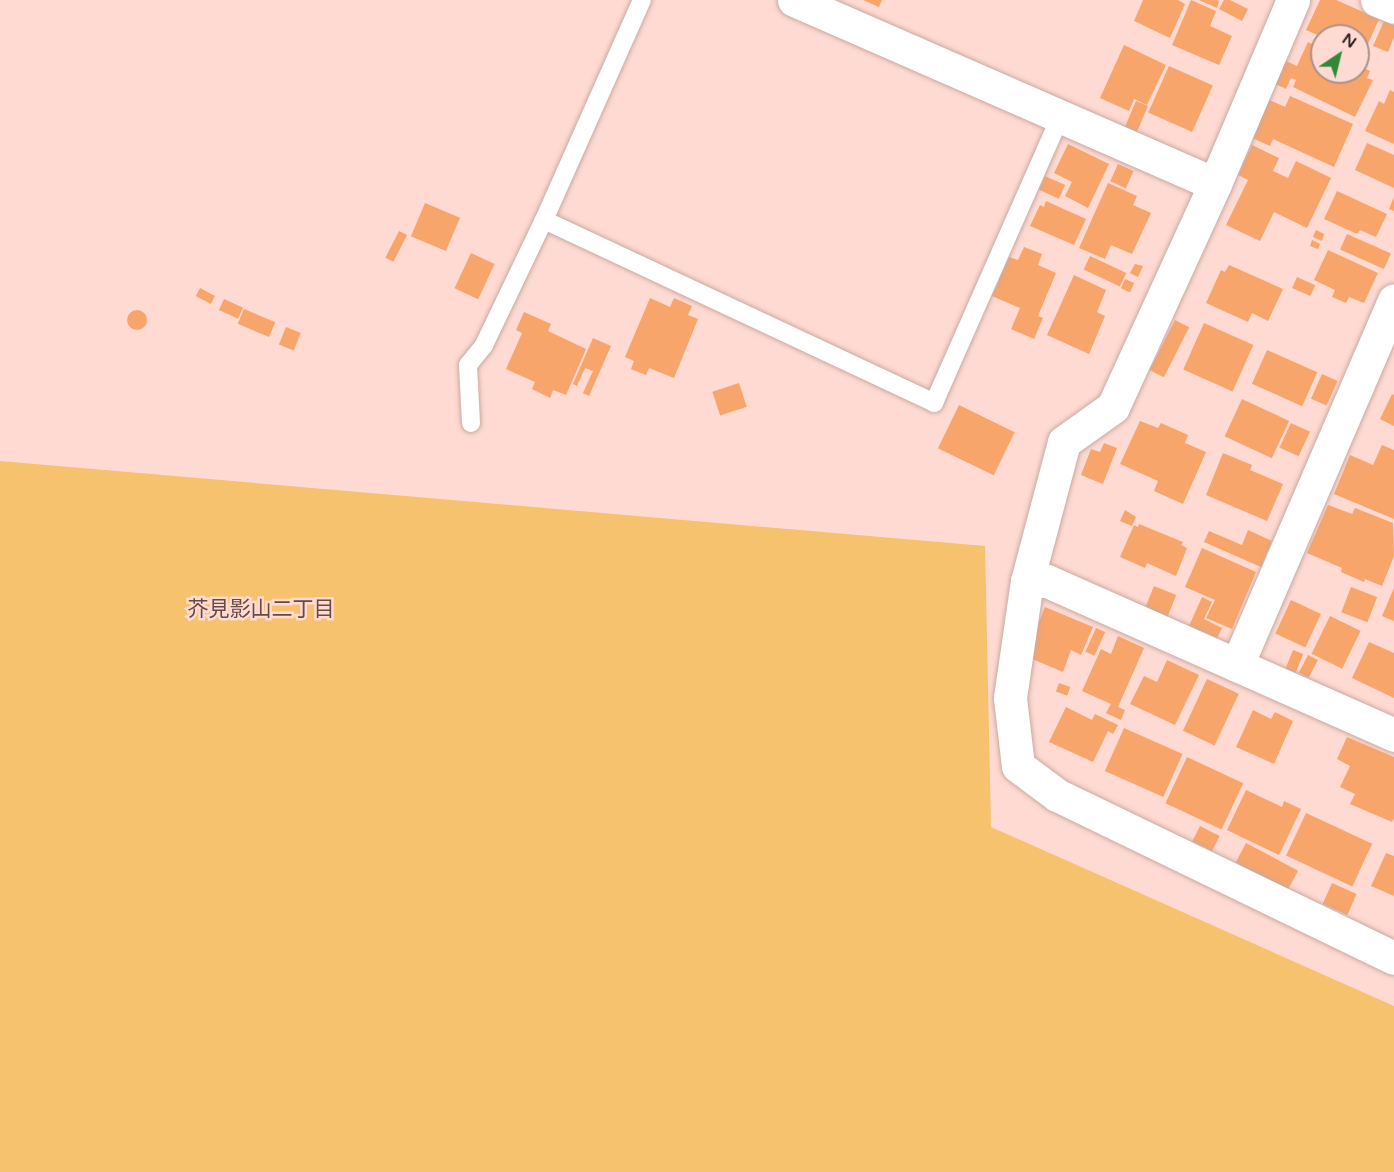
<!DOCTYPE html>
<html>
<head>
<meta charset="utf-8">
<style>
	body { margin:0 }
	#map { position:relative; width:1394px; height:1172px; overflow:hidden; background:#fedad2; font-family:"Varela Round","Noto Sans JP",sans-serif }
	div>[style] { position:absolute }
	.green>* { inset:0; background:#f6c26e }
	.building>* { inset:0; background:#f7a56a; transform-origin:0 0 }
	.round { border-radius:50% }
	.roads { filter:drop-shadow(0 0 2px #cba9a1) drop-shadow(0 0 2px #cba9a1) }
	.service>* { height:18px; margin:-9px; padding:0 9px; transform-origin:9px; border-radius:9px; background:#fff }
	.minor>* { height:33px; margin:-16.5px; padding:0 16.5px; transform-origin:16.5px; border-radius:16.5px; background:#fff }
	span { translate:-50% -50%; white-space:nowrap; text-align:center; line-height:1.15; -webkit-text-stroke:5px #fedad2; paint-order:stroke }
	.neighbourhood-label { font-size:21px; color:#674a43 }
	.north { position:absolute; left:1310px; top:24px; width:60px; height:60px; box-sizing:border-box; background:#fedad2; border:2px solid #ac918b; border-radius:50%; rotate:35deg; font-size:16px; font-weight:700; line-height:24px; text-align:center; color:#302320 }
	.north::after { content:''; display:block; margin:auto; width:21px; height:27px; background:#318837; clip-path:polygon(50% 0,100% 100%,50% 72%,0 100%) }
</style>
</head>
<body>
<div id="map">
	<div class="green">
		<i style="clip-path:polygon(0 461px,985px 546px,991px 827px,1394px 1006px,1394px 1172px,0 1172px)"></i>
	</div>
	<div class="building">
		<i style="clip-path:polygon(863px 0,882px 0,879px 7px)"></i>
		<i style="clip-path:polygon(1143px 0,1178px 0,1185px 4px,1170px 38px,1134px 21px)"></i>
		<i style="clip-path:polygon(1191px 0,1216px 11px,1210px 26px,1232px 36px,1219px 65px,1172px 45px)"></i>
		<i style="clip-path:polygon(1199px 0,1217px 0,1219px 1px,1217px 8px)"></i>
		<i style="clip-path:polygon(1224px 0,1230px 0,1248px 9px,1242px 21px,1219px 9px)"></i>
		<i style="clip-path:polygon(1320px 0,1336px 0,1379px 19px,1363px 55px,1358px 53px,1358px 36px,1322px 37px,1306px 30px)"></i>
		<i style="clip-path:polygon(1384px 21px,1394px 25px,1394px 37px,1388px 52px,1373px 46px)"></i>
		<i style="clip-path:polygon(1308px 42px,1322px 49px,1322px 72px,1358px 72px,1358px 65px,1370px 71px,1367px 78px,1373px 80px,1355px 117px,1293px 87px,1296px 80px,1291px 78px,1286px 89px,1271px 82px,1282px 59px,1297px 66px)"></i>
		<i style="clip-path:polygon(1124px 45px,1166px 65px,1147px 105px,1134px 99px,1129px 111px,1100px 98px)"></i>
		<i style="left:1169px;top:66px;width:48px;height:51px;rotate:24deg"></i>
		<i style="clip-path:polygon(1390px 90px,1394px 92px,1394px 144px,1365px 131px,1379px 101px,1384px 104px)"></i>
		<i style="clip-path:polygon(1290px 96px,1353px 124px,1334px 167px,1273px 139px,1270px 146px,1250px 137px,1267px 99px,1285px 107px)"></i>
		<i style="left:1136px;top:101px;width:13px;height:28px;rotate:23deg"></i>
		<i style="clip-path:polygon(1367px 143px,1394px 155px,1394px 188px,1355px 170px)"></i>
		<i style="clip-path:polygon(1068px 144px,1109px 164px,1088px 208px,1065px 196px,1072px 182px,1054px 173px)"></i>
		<i style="clip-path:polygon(1252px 145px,1279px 158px,1273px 171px,1288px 178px,1296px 161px,1331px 178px,1307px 228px,1274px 212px,1260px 241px,1226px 225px,1248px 180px,1238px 175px)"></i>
		<i style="left:1118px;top:164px;width:17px;height:19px;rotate:24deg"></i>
		<i style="left:1045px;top:176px;width:22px;height:15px;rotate:24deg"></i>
		<i style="clip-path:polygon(1108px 183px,1137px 196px,1133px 205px,1151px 213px,1132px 254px,1111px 245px,1105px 259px,1079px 248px)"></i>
		<i style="clip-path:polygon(1337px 191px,1387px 214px,1376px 237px,1360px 230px,1357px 234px,1324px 219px)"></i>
		<i style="clip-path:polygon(1394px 197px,1394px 211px,1389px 209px)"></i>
		<i style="clip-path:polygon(1046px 201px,1086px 219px,1074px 245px,1030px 226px,1040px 205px,1044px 207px)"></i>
		<i style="left:425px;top:203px;width:38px;height:36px;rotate:23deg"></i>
		<i style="clip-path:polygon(1316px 230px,1324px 234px,1322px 241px,1313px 237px)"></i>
		<i style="left:399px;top:231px;width:9px;height:30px;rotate:27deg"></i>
		<i style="left:1347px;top:234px;width:48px;height:17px;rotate:24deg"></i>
		<i style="clip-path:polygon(1312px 240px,1320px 244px,1318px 249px,1310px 246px)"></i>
		<i style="clip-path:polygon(1024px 247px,1042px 254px,1038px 265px,1056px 273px,1038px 316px,1043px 318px,1034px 339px,1011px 329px,1020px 308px,992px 296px,1009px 257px,1018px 260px)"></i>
		<i style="clip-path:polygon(1328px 250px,1378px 273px,1364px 303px,1349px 297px,1346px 303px,1332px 297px,1335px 290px,1314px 280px)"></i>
		<i style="left:471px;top:253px;width:26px;height:39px;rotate:25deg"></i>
		<i style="left:1090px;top:256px;width:40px;height:15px;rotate:25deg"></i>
		<i style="clip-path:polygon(1135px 264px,1143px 266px,1138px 277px,1130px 273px)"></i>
		<i style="clip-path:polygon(1229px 265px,1283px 289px,1268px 321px,1252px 313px,1248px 322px,1206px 303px,1221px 270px,1225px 272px)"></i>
		<i style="clip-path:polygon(1074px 275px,1106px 290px,1097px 312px,1105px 316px,1089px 354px,1047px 335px)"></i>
		<i style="left:1297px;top:277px;width:20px;height:12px;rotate:24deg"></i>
		<i style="left:1125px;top:279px;width:10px;height:10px;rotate:24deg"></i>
		<i style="left:200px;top:288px;width:17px;height:9px;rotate:28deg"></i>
		<i style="clip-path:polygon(650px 298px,670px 307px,674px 298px,692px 306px,688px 315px,698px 319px,674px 378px,649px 368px,646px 375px,631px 369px,634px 361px,625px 357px)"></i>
		<i style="left:224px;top:299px;width:21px;height:12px;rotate:25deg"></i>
		<i style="left:244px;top:309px;width:34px;height:16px;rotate:23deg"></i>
		<i class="round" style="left:127px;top:310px;width:20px;height:20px"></i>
		<i style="clip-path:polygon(524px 312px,551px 324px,548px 331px,586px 349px,566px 395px,553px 390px,550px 398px,532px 389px,535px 382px,506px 369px,522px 333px,516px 330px)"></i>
		<i style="left:1175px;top:320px;width:16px;height:56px;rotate:27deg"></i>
		<i style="left:1204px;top:323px;width:54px;height:51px;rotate:24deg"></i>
		<i style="left:286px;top:327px;width:16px;height:19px;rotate:22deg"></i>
		<i style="clip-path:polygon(593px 338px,611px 346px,589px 396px,583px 393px,593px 371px,585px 368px,577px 386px,573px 384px)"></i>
		<i style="left:1267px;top:350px;width:55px;height:37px;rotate:24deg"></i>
		<i style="left:1322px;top:374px;width:17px;height:27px;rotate:24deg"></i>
		<i style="left:739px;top:383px;width:25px;height:28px;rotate:72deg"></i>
		<i style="clip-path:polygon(1392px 394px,1394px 395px,1394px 426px,1380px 419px)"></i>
		<i style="left:1242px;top:399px;width:52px;height:41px;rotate:25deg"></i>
		<i style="left:959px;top:405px;width:62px;height:48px;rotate:26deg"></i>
		<i style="clip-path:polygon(1140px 421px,1158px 428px,1161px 423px,1188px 435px,1185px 443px,1206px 452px,1183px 504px,1154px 491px,1158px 481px,1120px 464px)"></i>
		<i style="left:1291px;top:423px;width:21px;height:27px;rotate:25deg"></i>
		<i style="clip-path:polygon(1104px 443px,1117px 448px,1103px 484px,1081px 475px,1091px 449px,1100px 452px)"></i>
		<i style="clip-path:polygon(1382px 445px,1394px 450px,1394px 519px,1334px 494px,1350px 455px,1373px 465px)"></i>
		<i style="clip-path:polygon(1223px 453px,1252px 465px,1250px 470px,1283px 484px,1267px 521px,1206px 495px)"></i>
		<i style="clip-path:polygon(1328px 505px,1352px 514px,1355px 508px,1393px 523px,1394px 556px,1382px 586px,1365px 579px,1364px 582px,1341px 572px,1342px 568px,1307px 553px)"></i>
		<i style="clip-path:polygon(1125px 510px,1136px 517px,1132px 526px,1120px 521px)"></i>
		<i style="clip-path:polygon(1139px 524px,1183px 542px,1181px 545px,1187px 548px,1176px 576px,1147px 563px,1145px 568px,1120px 557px,1134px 525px,1138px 527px)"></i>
		<i style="clip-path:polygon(1248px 530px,1272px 541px,1261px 567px,1204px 542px,1209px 531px,1242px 545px)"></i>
		<i style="clip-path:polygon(1202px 548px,1256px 572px,1232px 629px,1206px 618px,1215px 600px,1185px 587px)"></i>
		<i style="left:1154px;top:586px;width:24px;height:24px;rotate:22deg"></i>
		<i style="left:1351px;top:587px;width:28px;height:27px;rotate:21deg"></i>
		<i style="clip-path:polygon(1394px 588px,1394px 621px,1382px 616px)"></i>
		<i style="clip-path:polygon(1202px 597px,1212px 602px,1204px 619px,1222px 628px,1217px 638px,1189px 626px)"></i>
		<i style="left:1291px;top:600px;width:33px;height:37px;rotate:25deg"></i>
		<i style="clip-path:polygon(1045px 607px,1093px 627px,1081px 655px,1071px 650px,1063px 672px,1025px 656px)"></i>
		<i style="left:1330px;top:616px;width:34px;height:42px;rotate:26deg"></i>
		<i style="left:1096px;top:628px;width:10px;height:26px;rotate:24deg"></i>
		<i style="clip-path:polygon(1118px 636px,1144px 648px,1118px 707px,1125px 710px,1121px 720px,1106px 713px,1111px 704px,1082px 691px,1101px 649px,1111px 654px)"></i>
		<i style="clip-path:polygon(1369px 642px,1394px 653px,1394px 698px,1352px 678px)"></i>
		<i style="left:1293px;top:650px;width:11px;height:20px;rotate:22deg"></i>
		<i style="left:1308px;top:655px;width:11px;height:20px;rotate:27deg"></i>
		<i style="clip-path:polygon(1167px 660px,1199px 675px,1175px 725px,1130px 704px,1144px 676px,1157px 682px)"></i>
		<i style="left:1207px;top:679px;width:35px;height:57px;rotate:25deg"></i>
		<i style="left:1059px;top:683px;width:12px;height:9px;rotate:20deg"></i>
		<i style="clip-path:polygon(1066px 707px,1092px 720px,1095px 714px,1118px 725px,1113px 734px,1108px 731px,1093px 762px,1049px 742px)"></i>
		<i style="clip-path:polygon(1253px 710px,1271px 719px,1275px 712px,1293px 721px,1274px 764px,1236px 747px)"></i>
		<i style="left:1124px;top:728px;width:64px;height:47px;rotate:24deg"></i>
		<i style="clip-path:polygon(1347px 737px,1394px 757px,1394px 818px,1392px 822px,1350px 804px,1355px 794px,1340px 787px,1350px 766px,1337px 759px)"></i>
		<i style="left:1187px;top:757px;width:62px;height:51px;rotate:25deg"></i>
		<i style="clip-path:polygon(1246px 790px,1282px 807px,1284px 801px,1301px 809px,1279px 855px,1227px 830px)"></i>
		<i style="left:1306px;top:813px;width:73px;height:47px;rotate:25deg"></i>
		<i style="left:1200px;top:826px;width:22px;height:17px;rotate:27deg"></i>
		<i style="left:1246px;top:843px;width:59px;height:22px;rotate:28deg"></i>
		<i style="clip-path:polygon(1386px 853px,1394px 856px,1394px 896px,1371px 886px)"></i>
		<i style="left:1332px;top:883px;width:27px;height:23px;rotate:24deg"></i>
	</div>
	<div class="roads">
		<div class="service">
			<i style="left:544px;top:220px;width:431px;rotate:25.1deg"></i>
			<i style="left:934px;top:403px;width:313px;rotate:-66.2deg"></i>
			<i style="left:471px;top:423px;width:58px;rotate:-93deg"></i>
			<i style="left:468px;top:365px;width:26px;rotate:-51deg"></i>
			<i style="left:484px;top:345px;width:139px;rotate:-64.4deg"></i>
			<i style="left:544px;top:220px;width:241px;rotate:-66deg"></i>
		</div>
		<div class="minor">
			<i style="left:794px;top:0;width:459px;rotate:23.6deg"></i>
			<i style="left:1293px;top:0;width:200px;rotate:113deg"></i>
			<i style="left:1215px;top:184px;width:245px;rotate:114.6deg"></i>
			<i style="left:1113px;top:407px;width:60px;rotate:144.5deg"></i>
			<i style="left:1064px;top:442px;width:144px;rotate:104.9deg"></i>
			<i style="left:1027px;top:581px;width:118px;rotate:98.3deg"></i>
			<i style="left:1010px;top:698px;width:68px;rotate:83.3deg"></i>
			<i style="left:1018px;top:766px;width:49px;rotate:36.6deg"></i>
			<i style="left:1057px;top:795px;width:374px;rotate:25.8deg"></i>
			<i style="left:1377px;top:0;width:18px;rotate:22deg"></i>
			<i style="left:1027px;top:581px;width:20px"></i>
			<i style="left:1047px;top:581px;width:380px;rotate:23.9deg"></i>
			<i style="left:1237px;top:665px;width:397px;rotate:-66.7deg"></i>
		</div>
	</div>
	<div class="neighbourhood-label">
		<span style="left:261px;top:610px">芥見影山二丁目</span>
	</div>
	<div class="north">N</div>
</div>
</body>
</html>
